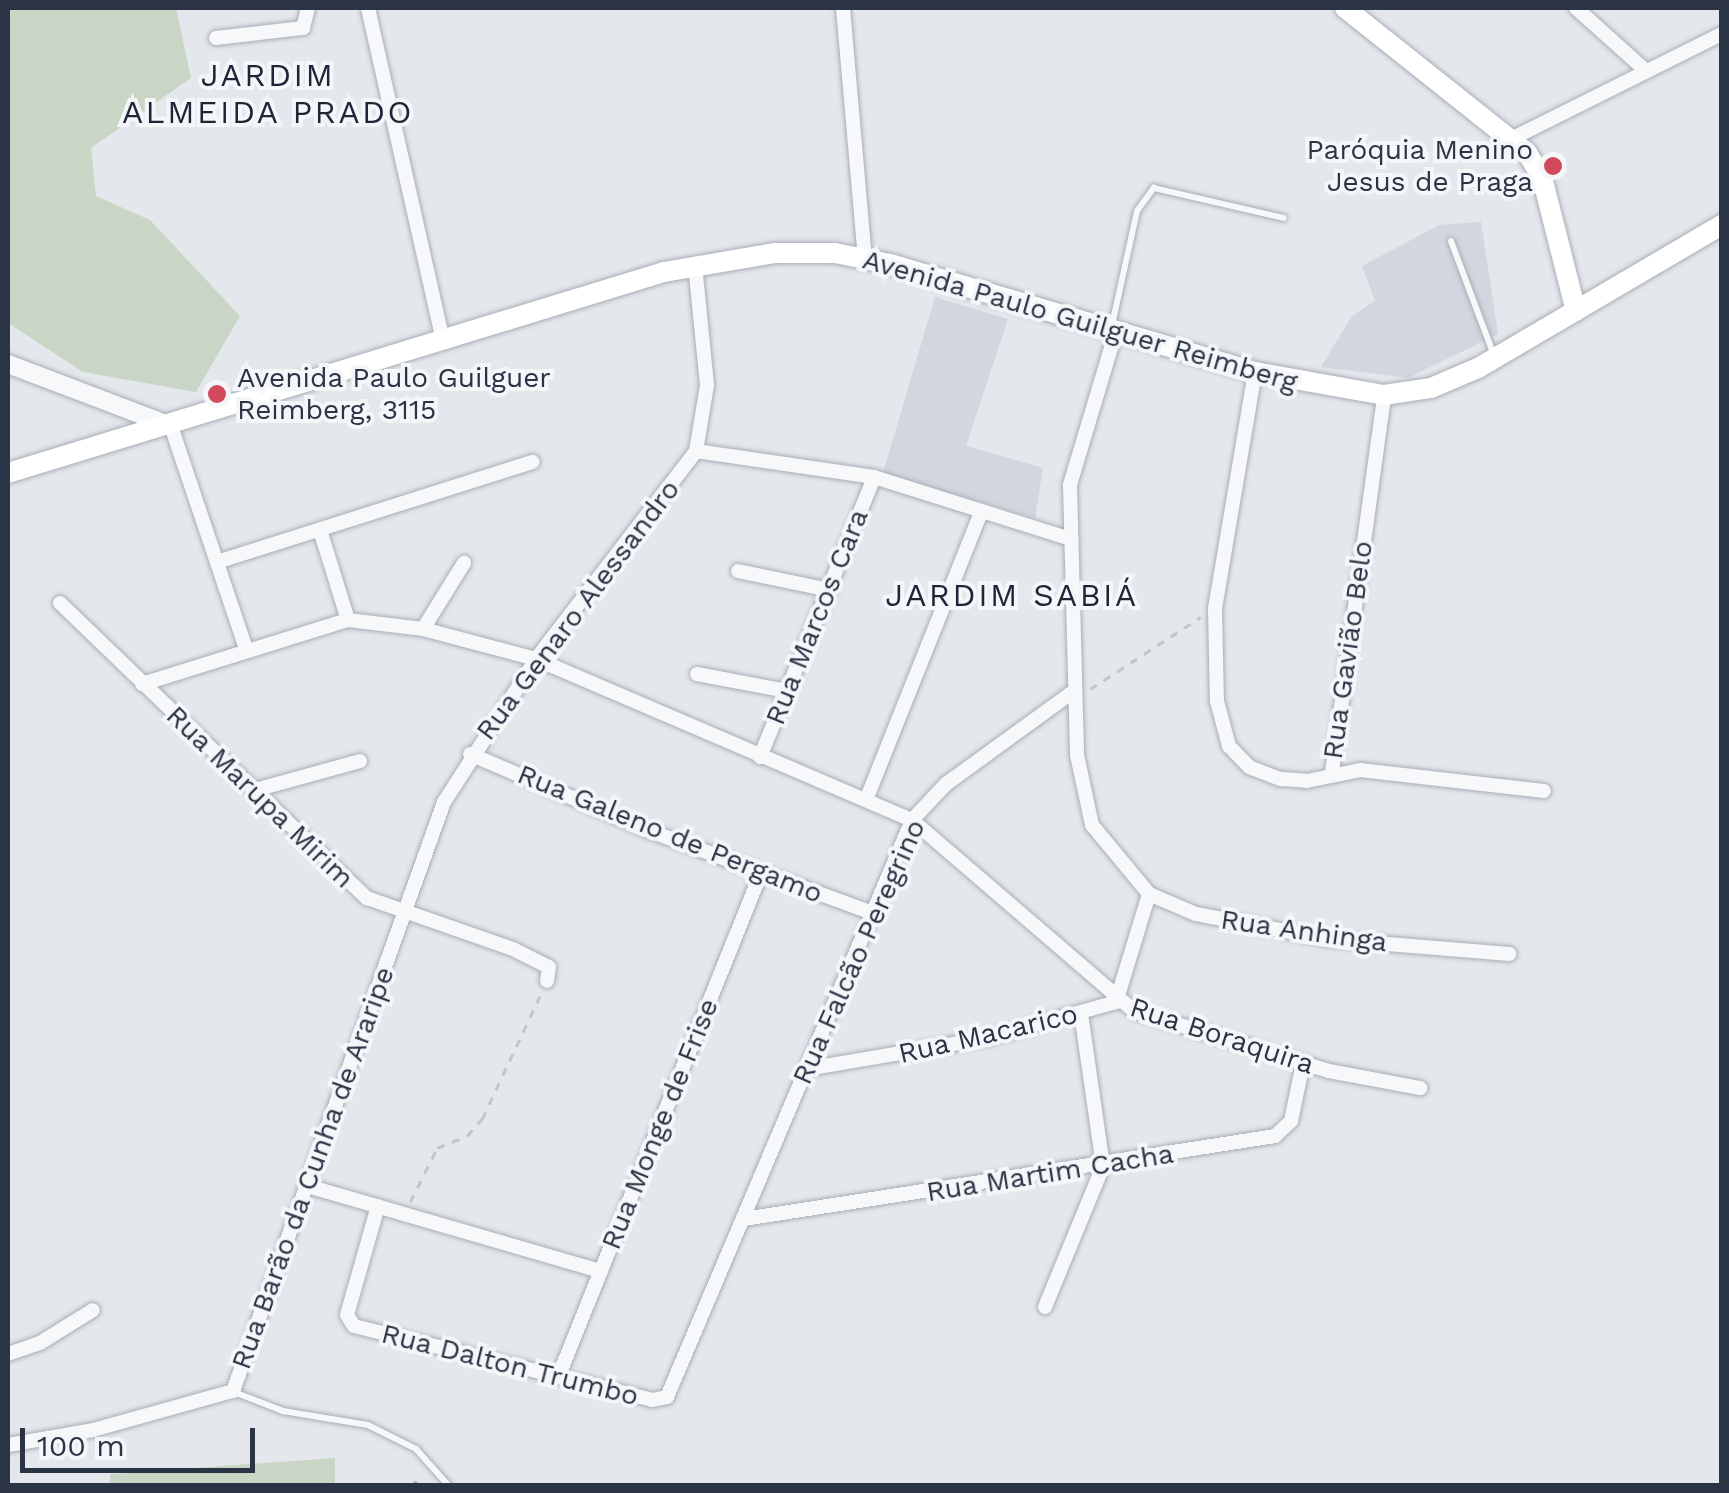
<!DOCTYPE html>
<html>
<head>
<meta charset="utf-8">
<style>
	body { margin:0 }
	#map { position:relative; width:1729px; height:1493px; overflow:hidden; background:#e4e7ec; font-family:"Work Sans",sans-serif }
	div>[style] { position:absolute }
	.built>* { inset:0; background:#d2d6de }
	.green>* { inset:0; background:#c9d6c5 }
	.stream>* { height:5px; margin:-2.5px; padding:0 2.5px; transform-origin:2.5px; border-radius:2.5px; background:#9fb4cc }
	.path>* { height:2.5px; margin-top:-1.25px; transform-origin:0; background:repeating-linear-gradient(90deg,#c2c5cb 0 8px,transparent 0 16px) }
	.roads { filter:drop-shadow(0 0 2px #a9aeb7) drop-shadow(0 0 2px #a9aeb7) }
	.service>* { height:6px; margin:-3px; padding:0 3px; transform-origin:3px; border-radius:3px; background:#f7f8fa }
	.minor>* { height:14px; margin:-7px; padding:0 7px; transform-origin:7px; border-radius:7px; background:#f7f8fa }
	.tertiary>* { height:18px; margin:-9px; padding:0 9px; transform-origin:9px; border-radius:9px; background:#f7f8fa }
	.secondary>* { height:20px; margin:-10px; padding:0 10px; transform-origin:10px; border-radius:10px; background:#fff }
	.dots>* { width:28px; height:28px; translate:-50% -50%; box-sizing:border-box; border:5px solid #f4f6f9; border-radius:50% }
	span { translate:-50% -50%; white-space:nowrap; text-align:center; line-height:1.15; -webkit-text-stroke:8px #f4f6f9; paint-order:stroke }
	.poi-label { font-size:28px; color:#2b3445 }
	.right { translate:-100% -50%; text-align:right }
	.left { translate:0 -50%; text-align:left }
	.street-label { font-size:28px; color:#2b3445 }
	.quarter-label { font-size:32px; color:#1d2536; letter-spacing:2.5px }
	.frame { position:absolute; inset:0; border:10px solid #2b3445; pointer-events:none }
	.scale { position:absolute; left:20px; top:1428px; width:235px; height:45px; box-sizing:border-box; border:5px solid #2b3445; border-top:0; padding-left:12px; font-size:30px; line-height:35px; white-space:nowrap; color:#2b3445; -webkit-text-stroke:8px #f4f6f9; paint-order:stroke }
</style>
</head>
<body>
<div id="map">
	<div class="built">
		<i style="clip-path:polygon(1481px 222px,1498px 334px,1408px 378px,1321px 367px,1352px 316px,1375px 301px,1362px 266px,1439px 225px)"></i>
		<i style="clip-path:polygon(935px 297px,1008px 319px,966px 446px,1043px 468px,1035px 518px,883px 473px)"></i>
	</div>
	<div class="green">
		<i style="clip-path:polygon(8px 8px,176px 8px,191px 78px,91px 148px,96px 196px,150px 220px,240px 316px,196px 392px,83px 372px,8px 323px)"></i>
		<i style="clip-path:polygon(335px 1458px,335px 1485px,110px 1485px,110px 1474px)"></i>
	</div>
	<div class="stream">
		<i style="left:414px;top:1486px;width:3px;rotate:-72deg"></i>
	</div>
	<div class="path">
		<i style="left:1090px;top:689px;width:132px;rotate:-33deg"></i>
		<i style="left:410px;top:1202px;width:60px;rotate:-63.4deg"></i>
		<i style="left:437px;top:1148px;width:32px;rotate:-22deg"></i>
		<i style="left:467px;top:1136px;width:23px;rotate:-49deg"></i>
		<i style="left:482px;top:1119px;width:136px;rotate:-64.8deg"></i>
	</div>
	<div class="roads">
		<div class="service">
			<i style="left:1451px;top:241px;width:120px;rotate:69.4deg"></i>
			<i style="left:1112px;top:325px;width:117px;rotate:-77.6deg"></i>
			<i style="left:1137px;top:211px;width:29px;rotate:-54deg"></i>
			<i style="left:1154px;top:188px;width:133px;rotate:13deg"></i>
			<i style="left:234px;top:1392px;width:53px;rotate:21.2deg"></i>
			<i style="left:283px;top:1411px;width:86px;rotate:9.4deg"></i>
			<i style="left:368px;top:1425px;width:54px;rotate:26.6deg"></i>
			<i style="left:416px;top:1449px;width:50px;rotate:48.3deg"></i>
		</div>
		<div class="minor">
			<i style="left:368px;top:8px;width:340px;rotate:77.3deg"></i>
			<i style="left:843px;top:8px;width:252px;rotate:85deg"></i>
			<i style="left:1576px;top:8px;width:93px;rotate:41.9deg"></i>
			<i style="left:216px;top:38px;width:88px;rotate:-6.6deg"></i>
			<i style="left:303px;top:28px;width:21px;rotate:-76deg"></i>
			<i style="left:1513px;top:138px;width:233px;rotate:-26.5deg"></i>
			<i style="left:1117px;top:328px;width:164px;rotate:106.7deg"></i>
			<i style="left:1070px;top:485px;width:270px;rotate:88.5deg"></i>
			<i style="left:1077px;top:755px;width:72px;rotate:77.9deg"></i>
			<i style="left:1092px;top:825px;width:89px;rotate:50.4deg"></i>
			<i style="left:1149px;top:894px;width:51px;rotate:23.1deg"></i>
			<i style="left:1196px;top:914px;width:133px;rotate:10.8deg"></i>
			<i style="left:1327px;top:939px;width:183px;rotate:4.7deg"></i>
			<i style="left:1255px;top:372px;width:240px;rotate:99.6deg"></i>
			<i style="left:1215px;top:609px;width:92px;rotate:88.8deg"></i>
			<i style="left:1217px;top:701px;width:47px;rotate:75.1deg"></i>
			<i style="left:1229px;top:746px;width:29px;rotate:46deg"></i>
			<i style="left:1249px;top:767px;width:34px;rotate:21deg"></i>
			<i style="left:1281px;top:779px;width:26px;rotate:4deg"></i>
			<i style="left:1307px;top:781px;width:54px;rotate:-11.7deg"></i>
			<i style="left:1360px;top:770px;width:185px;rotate:6.5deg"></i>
			<i style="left:171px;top:426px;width:235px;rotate:71.4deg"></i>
			<i style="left:696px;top:451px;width:180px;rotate:8.3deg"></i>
			<i style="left:874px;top:477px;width:207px;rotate:17.5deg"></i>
			<i style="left:320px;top:530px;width:94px;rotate:72.7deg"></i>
			<i style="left:220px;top:561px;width:328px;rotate:-17.6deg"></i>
			<i style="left:738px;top:571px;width:94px;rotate:11.7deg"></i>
			<i style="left:60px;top:603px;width:426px;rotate:43.9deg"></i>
			<i style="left:367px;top:898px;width:155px;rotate:19.3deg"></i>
			<i style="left:513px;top:949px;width:40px;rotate:26.6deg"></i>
			<i style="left:549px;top:967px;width:14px;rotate:98deg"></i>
			<i style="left:423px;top:629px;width:78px;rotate:-58.2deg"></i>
			<i style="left:697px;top:674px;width:92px;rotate:10.7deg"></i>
			<i style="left:142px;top:684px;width:216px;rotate:-17.3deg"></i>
			<i style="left:348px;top:620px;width:76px;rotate:6.8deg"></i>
			<i style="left:423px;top:629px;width:117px;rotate:14.9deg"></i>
			<i style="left:536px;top:659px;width:409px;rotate:23.2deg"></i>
			<i style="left:912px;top:820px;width:293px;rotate:40.7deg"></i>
			<i style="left:1134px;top:1011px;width:204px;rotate:17.1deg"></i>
			<i style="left:1329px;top:1071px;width:93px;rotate:10.6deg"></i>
			<i style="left:470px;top:754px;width:193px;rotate:23.2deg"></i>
			<i style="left:647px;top:830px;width:238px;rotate:20.2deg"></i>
			<i style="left:760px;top:757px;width:302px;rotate:-67.8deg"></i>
			<i style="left:1332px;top:772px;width:381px;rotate:-82.1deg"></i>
			<i style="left:255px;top:790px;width:109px;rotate:-15.4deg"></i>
			<i style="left:866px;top:800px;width:310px;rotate:-68.2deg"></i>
			<i style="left:807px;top:1069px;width:184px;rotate:-9.7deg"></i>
			<i style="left:988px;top:1038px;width:133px;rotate:-15.7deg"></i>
			<i style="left:1116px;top:1002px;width:113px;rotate:-73deg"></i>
			<i style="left:311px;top:1187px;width:302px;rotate:16.2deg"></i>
			<i style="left:378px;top:1206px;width:113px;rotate:105.9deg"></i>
			<i style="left:347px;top:1315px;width:13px;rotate:58deg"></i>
			<i style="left:354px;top:1326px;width:307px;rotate:13.9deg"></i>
			<i style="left:652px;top:1400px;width:15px;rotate:-11deg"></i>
			<i style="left:667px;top:1397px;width:627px;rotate:-66.99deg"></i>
			<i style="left:912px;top:820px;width:50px;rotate:-46.6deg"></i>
			<i style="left:946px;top:784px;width:158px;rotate:-36deg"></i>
			<i style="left:744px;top:1219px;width:537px;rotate:-8.88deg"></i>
			<i style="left:1275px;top:1136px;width:22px;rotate:-43deg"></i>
			<i style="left:1291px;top:1121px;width:59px;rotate:-78.3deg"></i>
			<i style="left:1045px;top:1307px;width:152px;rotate:-67.6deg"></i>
			<i style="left:1103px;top:1166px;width:154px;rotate:-98.2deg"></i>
			<i style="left:8px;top:1354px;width:34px;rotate:-19deg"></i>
			<i style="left:40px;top:1343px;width:62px;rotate:-31.9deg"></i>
			<i style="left:559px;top:1375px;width:541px;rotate:-68.08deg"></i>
			<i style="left:8px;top:1445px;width:86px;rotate:-10deg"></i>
			<i style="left:93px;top:1430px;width:145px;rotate:-15.6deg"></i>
			<i style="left:233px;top:1391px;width:626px;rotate:-70.29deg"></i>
			<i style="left:444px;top:802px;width:170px;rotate:-57.2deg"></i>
			<i style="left:536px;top:659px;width:262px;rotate:-52.4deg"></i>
			<i style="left:696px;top:451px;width:67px;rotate:-80.5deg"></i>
			<i style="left:707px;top:385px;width:122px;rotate:-95.7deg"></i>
		</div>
		<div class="tertiary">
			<i style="left:8px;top:364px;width:174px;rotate:20.8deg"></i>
		</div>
		<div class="secondary">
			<i style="left:1345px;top:8px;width:233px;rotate:38.5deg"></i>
			<i style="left:1527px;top:153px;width:28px;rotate:58deg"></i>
			<i style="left:1542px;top:177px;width:138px;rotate:75.8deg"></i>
			<i style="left:8px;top:473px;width:686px;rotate:-17.04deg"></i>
			<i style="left:664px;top:272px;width:113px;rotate:-9.7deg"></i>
			<i style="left:775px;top:253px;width:60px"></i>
			<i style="left:835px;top:253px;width:56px;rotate:11.3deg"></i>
			<i style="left:890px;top:264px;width:381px;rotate:16.5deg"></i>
			<i style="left:1255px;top:372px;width:131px;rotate:10.1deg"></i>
			<i style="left:1384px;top:395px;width:48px;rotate:-8.5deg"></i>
			<i style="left:1431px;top:388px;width:51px;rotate:-23.1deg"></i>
			<i style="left:1478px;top:368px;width:283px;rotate:-30.4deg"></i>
		</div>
	</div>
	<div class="dots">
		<i style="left:1553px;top:166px;background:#d1495b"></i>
		<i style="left:217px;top:394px;background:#d1495b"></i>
	</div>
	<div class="poi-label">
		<span class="right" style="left:1533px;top:166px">Paróquia Menino<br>Jesus de Praga</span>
		<span class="left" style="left:237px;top:394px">Avenida Paulo Guilguer<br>Reimberg, 3115</span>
	</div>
	<div class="street-label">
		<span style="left:1080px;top:321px;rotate:16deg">Avenida Paulo Guilguer Reimberg</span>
		<span style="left:578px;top:610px;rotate:-53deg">Rua Genaro Alessandro</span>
		<span style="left:817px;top:617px;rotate:-68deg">Rua Marcos Cara</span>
		<span style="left:1348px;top:650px;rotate:-82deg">Rua Gavião Belo</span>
		<span style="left:260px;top:797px;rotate:44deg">Rua Marupa Mirim</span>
		<span style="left:670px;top:834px;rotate:22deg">Rua Galeno de Pergamo</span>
		<span style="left:1304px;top:931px;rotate:8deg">Rua Anhinga</span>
		<span style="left:859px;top:952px;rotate:-66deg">Rua Falcão Peregrino</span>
		<span style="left:988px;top:1034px;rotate:-13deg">Rua Macarico</span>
		<span style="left:1222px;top:1036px;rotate:18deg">Rua Boraquira</span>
		<span style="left:660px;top:1124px;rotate:-68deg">Rua Monge de Frise</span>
		<span style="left:313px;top:1168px;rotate:-70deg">Rua Barão da Cunha de Araripe</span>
		<span style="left:1050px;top:1173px;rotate:-9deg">Rua Martim Cacha</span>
		<span style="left:510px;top:1365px;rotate:14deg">Rua Dalton Trumbo</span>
	</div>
	<div class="quarter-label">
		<span style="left:268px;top:94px">JARDIM<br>ALMEIDA PRADO</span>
		<span style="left:1012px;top:595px">JARDIM SABIÁ</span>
	</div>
	<div class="frame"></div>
	<div class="scale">100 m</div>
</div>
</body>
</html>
